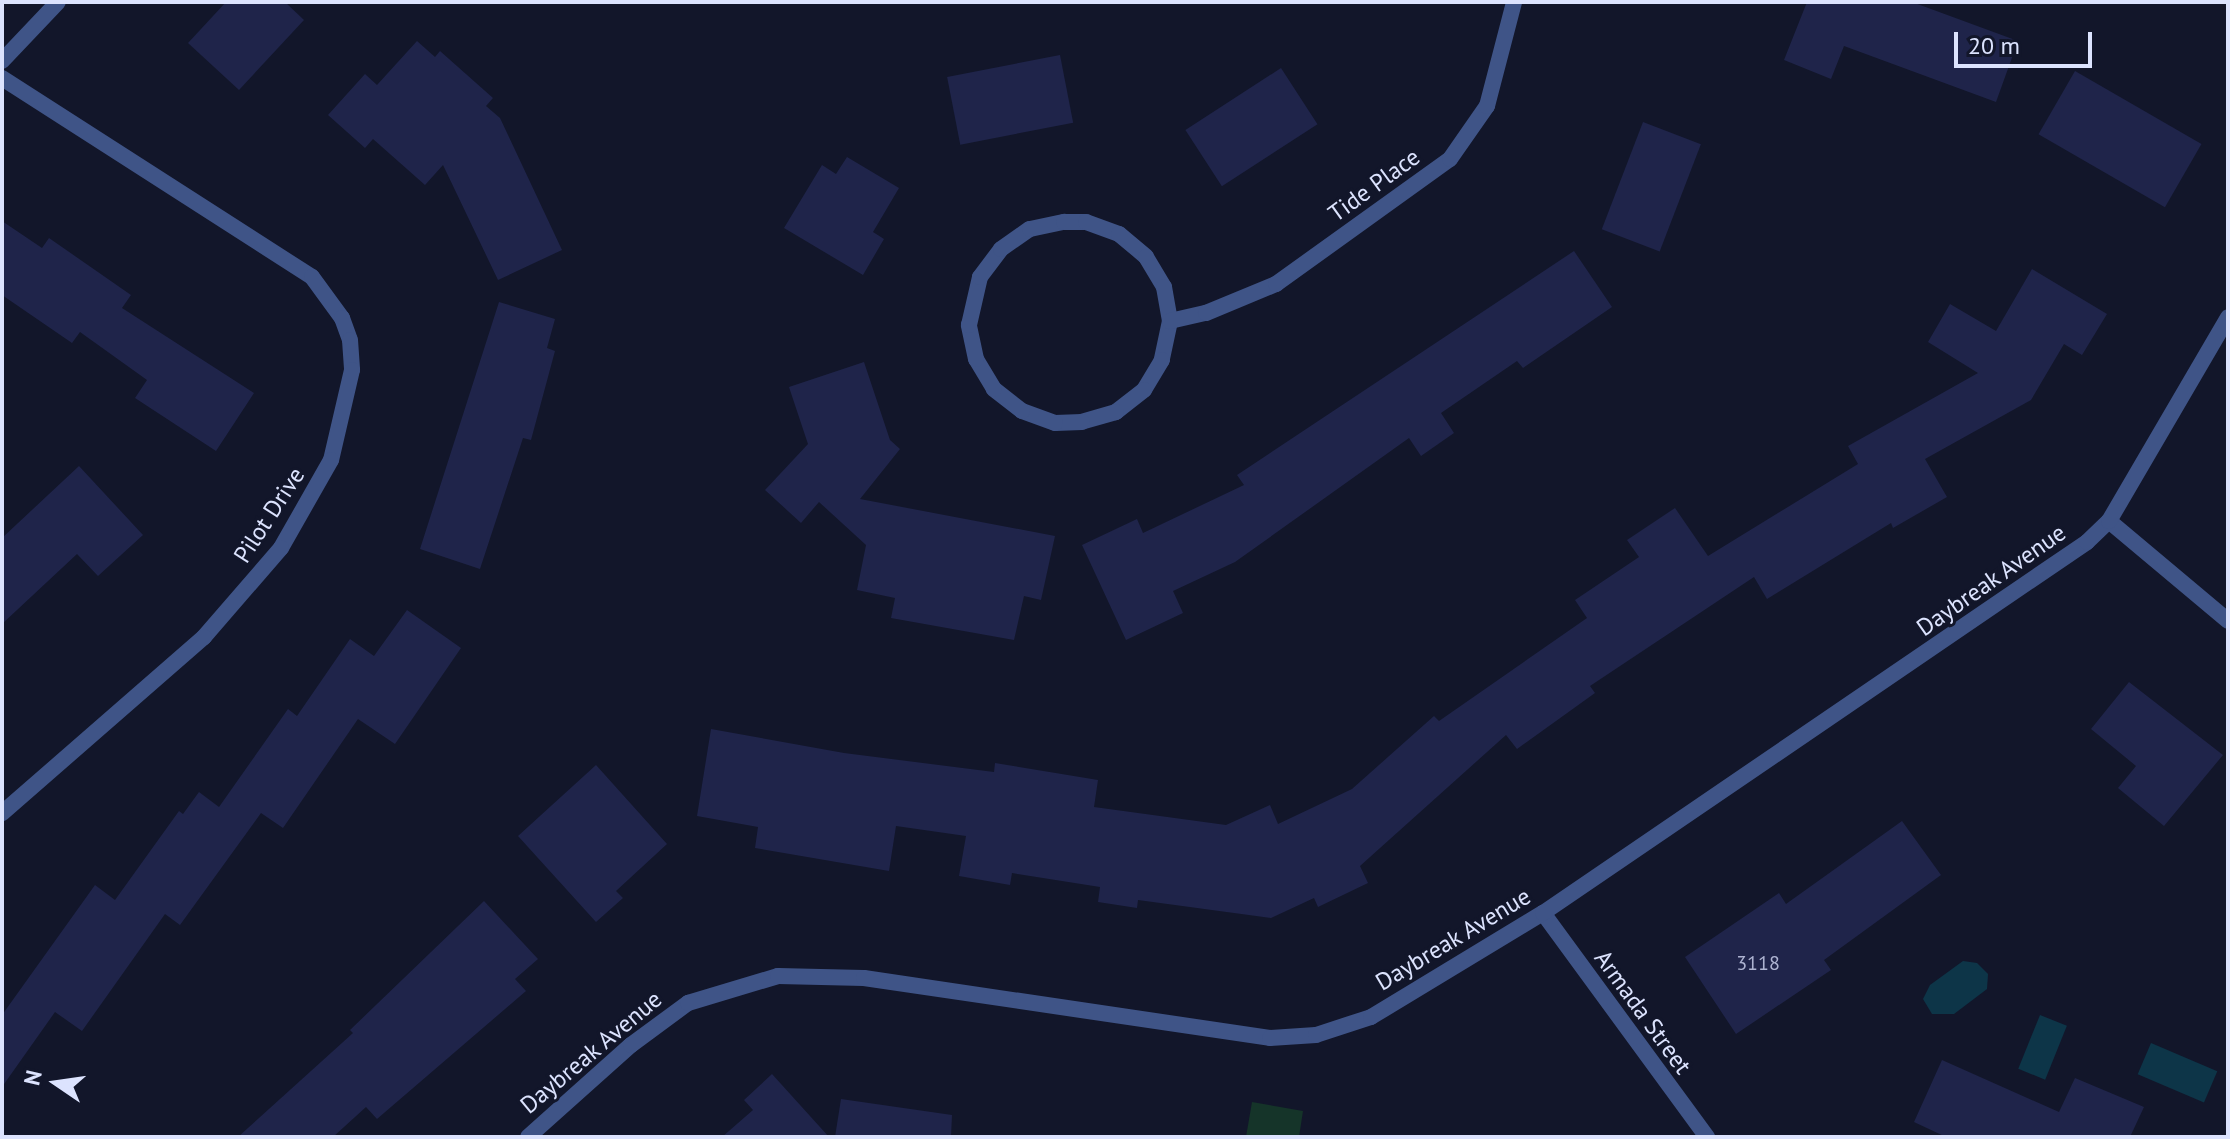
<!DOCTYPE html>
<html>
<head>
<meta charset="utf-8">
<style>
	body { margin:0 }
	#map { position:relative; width:2230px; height:1139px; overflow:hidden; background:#12162a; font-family:"PT Sans",sans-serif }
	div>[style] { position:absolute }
	.green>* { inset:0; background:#153429 }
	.water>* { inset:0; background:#0d3548; transform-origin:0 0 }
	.building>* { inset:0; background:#1f244a; transform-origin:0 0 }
	.street>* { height:16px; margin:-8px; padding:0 8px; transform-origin:8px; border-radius:8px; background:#3f5487 }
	span { translate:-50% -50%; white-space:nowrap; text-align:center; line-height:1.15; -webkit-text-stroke:6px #12162a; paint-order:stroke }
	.number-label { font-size:20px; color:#adb3d1 }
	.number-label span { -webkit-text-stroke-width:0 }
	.street-label { font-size:24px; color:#dce3fe }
	.frame { position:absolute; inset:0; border:4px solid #dce3fe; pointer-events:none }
	.north { position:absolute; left:16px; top:1043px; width:80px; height:80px; -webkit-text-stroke:6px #12162a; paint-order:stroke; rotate:283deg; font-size:22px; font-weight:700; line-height:32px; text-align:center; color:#dce3fe }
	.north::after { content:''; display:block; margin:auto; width:28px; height:36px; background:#dce3fe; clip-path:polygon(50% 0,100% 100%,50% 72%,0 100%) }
	.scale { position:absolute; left:1954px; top:32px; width:138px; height:36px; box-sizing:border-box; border:4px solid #dce3fe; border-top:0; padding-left:10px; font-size:24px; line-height:28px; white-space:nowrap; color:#dce3fe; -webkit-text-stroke:6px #12162a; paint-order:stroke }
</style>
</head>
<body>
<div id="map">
	<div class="green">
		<i style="clip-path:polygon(1252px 1102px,1303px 1111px,1299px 1137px,1246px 1137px)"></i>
	</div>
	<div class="water">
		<i style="clip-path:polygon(1963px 961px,1977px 963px,1988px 974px,1987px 989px,1954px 1014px,1932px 1014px,1923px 999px,1930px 985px)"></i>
		<i style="left:2040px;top:1015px;width:29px;height:58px;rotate:22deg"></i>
		<i style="left:2151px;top:1043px;width:72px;height:34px;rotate:23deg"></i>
	</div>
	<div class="building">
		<i style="clip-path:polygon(226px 2px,285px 2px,304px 20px,239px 90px,188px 43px)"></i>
		<i style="clip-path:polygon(1807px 2px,1912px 2px,2018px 41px,1996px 102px,1844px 46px,1831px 79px,1784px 60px)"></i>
		<i style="clip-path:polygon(417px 41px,435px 57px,440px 51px,493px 98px,486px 106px,500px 118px,562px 250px,498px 280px,443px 165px,425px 185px,373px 139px,365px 148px,328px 115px,365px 74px,377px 85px)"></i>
		<i style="left:1060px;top:55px;width:69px;height:115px;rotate:79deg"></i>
		<i style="left:1281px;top:68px;width:67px;height:114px;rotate:57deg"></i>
		<i style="left:2075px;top:71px;width:146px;height:73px;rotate:30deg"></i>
		<i style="left:1643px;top:122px;width:62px;height:115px;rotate:21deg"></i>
		<i style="clip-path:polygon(847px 157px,899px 188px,873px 232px,884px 239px,863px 275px,784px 228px,822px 165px,836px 174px)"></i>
		<i style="clip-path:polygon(2px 221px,42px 248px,49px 238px,131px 295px,122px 308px,254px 393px,216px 451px,135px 398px,147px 380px,80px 332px,72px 343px,2px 295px)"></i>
		<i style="clip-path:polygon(1574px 251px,1612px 307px,1523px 368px,1517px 361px,1441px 413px,1454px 433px,1421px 456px,1409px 438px,1235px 562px,1173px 591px,1183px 613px,1126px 640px,1082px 545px,1137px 519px,1143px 533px,1244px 485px,1237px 475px)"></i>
		<i style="clip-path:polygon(2032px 269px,2107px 314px,2082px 355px,2064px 344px,2031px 400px,1925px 459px,1947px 497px,1893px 528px,1891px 523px,1767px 599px,1754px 577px,1590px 686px,1595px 693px,1517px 749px,1506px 735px,1360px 866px,1368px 883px,1318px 907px,1314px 898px,1271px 918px,1138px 900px,1137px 908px,1098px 902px,1100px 887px,1012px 873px,1010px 885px,959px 876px,966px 836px,896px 826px,889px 871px,755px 848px,758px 827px,697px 816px,711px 729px,844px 753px,994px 772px,995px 763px,1098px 780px,1094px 807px,1226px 825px,1270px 805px,1278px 824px,1352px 789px,1434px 716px,1439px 721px,1587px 618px,1575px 600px,1639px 557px,1627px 540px,1675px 508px,1708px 556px,1858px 464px,1848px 446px,1978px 373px,1928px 342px,1950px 304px,1996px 331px)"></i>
		<i style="clip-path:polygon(499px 302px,555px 319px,547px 348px,555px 351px,531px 440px,523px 438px,480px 569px,420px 549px)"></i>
		<i style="clip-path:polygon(864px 362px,890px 440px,900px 449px,860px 499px,1055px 536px,1041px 600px,1024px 596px,1014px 640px,891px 618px,895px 598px,857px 590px,866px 545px,819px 502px,801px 523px,765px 490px,808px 444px,789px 387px)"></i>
		<i style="clip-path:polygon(79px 466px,143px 535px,98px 576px,77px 554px,2px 624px,2px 538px)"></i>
		<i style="clip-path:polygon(407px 610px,461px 648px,395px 744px,358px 719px,283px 828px,261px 813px,180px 925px,165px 914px,82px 1031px,55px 1012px,2px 1087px,2px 1015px,95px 885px,115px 900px,179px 811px,183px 814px,199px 792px,219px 807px,288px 709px,297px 716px,350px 639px,374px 656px)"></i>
		<i style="clip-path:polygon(2129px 682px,2223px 755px,2164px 826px,2118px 788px,2136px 766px,2091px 729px)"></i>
		<i style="clip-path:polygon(596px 765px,667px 844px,616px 891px,623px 898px,596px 922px,518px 836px)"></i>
		<i style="clip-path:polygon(1902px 821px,1941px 875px,1824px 960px,1831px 970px,1736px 1034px,1685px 957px,1779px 893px,1786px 904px)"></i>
		<i style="clip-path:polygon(484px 901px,538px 959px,515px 979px,526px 991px,377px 1119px,366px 1107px,333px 1137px,238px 1137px,353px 1033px,350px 1030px)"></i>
		<i style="clip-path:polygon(1942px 1060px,2059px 1112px,2075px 1078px,2144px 1107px,2130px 1137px,1946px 1137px,1914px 1122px)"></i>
		<i style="clip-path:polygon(772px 1074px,829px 1137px,722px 1137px,753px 1110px,744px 1100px)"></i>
		<i style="clip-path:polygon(841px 1099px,952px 1115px,951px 1137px,835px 1137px)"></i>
	</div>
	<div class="street">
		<i style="left:2px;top:61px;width:81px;rotate:-46.5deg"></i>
		<i style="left:2px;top:78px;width:368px;rotate:32.7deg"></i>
		<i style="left:312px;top:277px;width:51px;rotate:53.8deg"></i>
		<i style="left:342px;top:318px;width:23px;rotate:70deg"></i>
		<i style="left:350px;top:340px;width:30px;rotate:86deg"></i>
		<i style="left:352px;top:370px;width:92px;rotate:103.1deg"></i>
		<i style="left:331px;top:460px;width:101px;rotate:119.6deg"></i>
		<i style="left:281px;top:548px;width:118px;rotate:130.9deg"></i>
		<i style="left:204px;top:637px;width:268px;rotate:138.9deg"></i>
		<i style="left:1170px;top:321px;width:40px;rotate:102deg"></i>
		<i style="left:1162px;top:360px;width:35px;rotate:121deg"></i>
		<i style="left:1144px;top:390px;width:36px;rotate:142deg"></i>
		<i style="left:1116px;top:412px;width:35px;rotate:164deg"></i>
		<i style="left:1082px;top:422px;width:27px;rotate:178deg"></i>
		<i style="left:1055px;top:423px;width:35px;rotate:-160deg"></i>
		<i style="left:1022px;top:411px;width:36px;rotate:-142deg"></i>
		<i style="left:994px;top:389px;width:35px;rotate:-121deg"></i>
		<i style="left:976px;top:359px;width:35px;rotate:-102deg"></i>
		<i style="left:969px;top:325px;width:49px;rotate:-77.1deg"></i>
		<i style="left:980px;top:277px;width:35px;rotate:-53deg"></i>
		<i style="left:1001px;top:249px;width:35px;rotate:-35deg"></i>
		<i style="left:1030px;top:229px;width:35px;rotate:-12deg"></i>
		<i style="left:1064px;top:222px;width:22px"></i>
		<i style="left:1086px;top:222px;width:35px;rotate:20deg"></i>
		<i style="left:1119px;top:234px;width:35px;rotate:40deg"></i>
		<i style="left:1146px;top:257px;width:35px;rotate:59deg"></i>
		<i style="left:1164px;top:287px;width:35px;rotate:80deg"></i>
		<i style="left:1170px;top:321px;width:37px;rotate:-13deg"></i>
		<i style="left:1206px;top:313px;width:76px;rotate:-22.5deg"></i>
		<i style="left:1276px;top:284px;width:214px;rotate:-35.7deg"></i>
		<i style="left:1450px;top:159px;width:65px;rotate:-55.1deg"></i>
		<i style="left:1487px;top:106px;width:107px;rotate:-75.4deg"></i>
		<i style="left:2109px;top:521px;width:155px;rotate:40deg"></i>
		<i style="left:1543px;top:913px;width:278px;rotate:53.8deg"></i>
		<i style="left:528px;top:1137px;width:138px;rotate:-41.8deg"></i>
		<i style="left:631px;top:1045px;width:71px;rotate:-36.4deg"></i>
		<i style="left:688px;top:1003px;width:94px;rotate:-16.7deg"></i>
		<i style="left:778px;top:976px;width:86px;rotate:1.3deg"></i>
		<i style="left:864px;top:978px;width:410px;rotate:8.4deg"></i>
		<i style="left:1270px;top:1038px;width:46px;rotate:-3.7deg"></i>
		<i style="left:1316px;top:1035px;width:58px;rotate:-18.1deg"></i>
		<i style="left:1371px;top:1017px;width:201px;rotate:-31.2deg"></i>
		<i style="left:1543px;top:913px;width:658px;rotate:-34.29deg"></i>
		<i style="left:2087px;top:542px;width:30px;rotate:-44deg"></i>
		<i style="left:2109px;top:521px;width:236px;rotate:-59.7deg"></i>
	</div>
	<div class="number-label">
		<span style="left:1758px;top:963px">3118</span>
	</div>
	<div class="street-label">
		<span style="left:1374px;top:185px;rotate:-36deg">Tide Place</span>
		<span style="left:269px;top:515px;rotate:-57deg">Pilot Drive</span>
		<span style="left:1991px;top:580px;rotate:-35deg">Daybreak Avenue</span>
		<span style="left:1453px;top:939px;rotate:-31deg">Daybreak Avenue</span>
		<span style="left:1643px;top:1012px;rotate:54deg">Armada Street</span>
		<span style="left:591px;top:1052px;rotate:-40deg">Daybreak Avenue</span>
	</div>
	<div class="frame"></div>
	<div class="north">N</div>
	<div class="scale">20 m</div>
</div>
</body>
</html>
